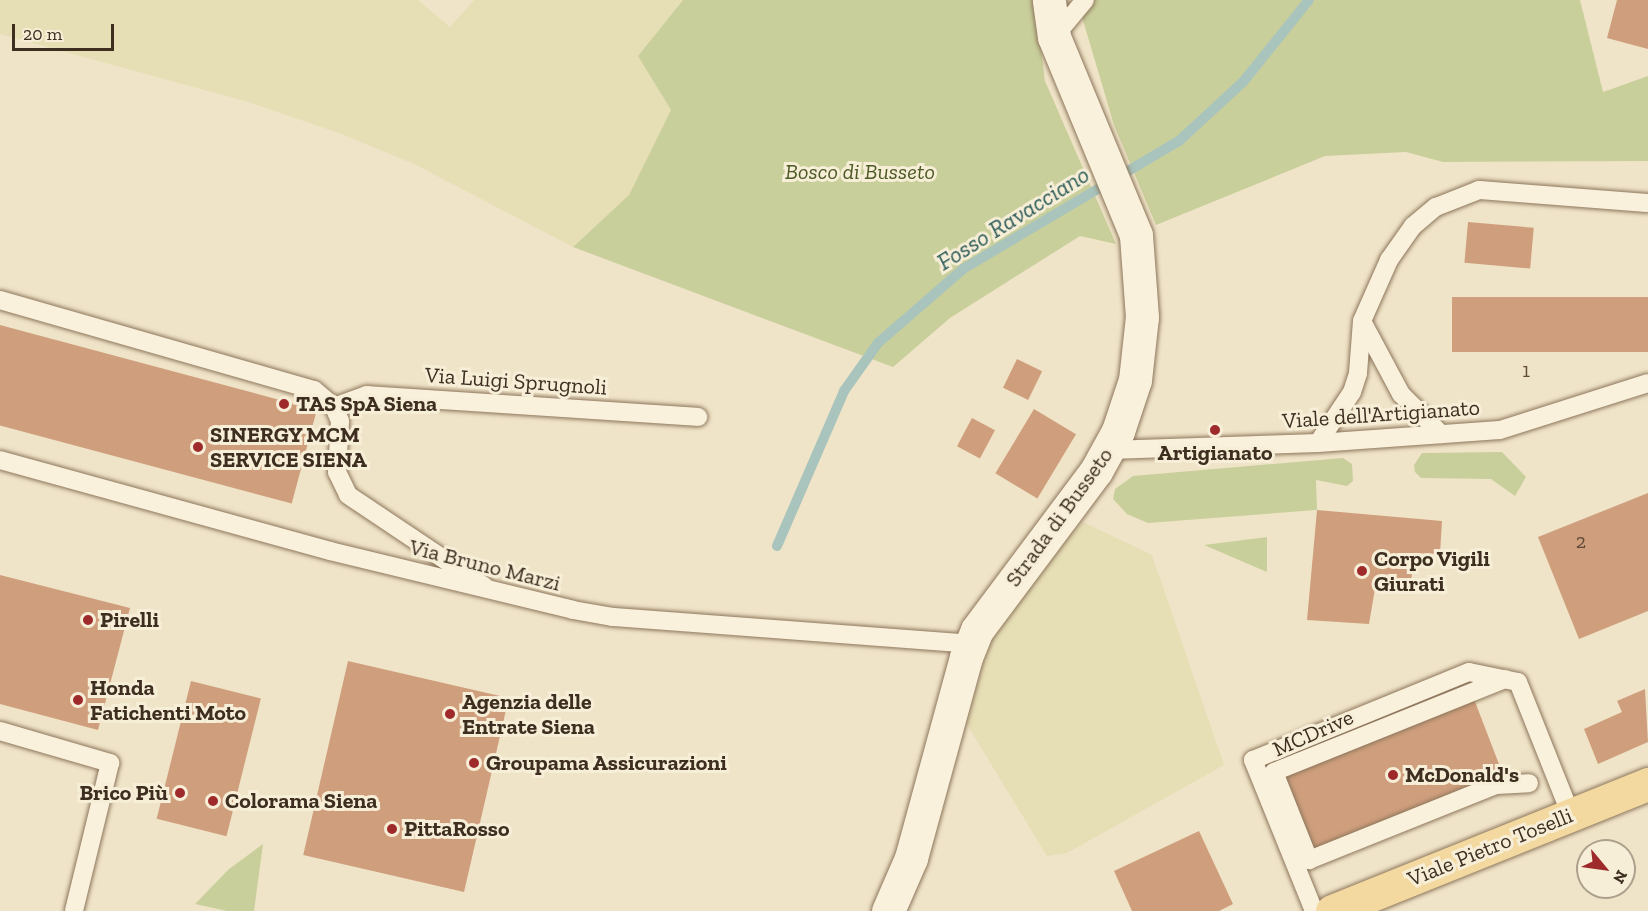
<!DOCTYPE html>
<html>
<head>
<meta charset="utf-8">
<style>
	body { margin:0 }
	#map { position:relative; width:1648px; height:911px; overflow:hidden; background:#f0e4c8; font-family:"Zilla Slab",serif }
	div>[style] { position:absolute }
	.farmland>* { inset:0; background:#e6deb5 }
	.green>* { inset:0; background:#c9cf9b }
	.stream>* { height:10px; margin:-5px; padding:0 5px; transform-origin:5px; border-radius:5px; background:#a9c4bc }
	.building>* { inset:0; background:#cf9f7d; transform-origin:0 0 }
	.roads { filter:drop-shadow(0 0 2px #8d765c) drop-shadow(0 0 2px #8d765c) }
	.service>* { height:18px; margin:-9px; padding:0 9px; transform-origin:9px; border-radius:9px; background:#faf1dc }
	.minor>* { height:33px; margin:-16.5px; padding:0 16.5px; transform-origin:16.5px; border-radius:16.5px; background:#faf1dc }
	.primary>* { height:33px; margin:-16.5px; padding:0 16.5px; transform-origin:16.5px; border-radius:16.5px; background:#f3d9a0 }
	.dots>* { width:16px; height:16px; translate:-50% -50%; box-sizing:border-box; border:3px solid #f7eed8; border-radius:50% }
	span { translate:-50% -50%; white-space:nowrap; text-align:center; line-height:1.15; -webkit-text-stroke:6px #f7eed8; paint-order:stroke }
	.number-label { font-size:20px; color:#624a37 }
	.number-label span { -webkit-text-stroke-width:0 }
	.park-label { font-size:22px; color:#4d5a26; font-style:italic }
	.street-label { font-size:22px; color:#3d2e20 }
	.poi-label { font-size:22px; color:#3d2e20; font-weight:700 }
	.left { translate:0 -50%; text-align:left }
	.right { translate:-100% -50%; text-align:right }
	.water-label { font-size:24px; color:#2f5d5a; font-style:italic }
	.north { position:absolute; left:1576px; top:839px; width:60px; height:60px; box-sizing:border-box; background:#f7eed8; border:2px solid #ada18e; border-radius:50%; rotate:119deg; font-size:16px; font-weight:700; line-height:24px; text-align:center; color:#3d2e20 }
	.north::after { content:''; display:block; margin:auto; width:21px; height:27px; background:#9e2a2b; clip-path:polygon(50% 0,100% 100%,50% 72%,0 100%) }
	.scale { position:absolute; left:12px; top:24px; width:102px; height:27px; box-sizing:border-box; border:3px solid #3d2e20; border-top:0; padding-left:8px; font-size:18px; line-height:21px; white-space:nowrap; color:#3d2e20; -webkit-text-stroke:4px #f7eed8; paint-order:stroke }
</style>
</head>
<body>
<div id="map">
	<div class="farmland">
		<i style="clip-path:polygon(0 0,418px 0,450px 27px,474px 0,683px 0,638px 56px,671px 110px,629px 195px,573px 247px,414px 164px,339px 133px,248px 102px,0 34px)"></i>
		<i style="clip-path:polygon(1083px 522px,1152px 555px,1224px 765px,1067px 853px,1047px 856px,966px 723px,994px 627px,1032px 569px)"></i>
	</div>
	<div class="green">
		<i style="clip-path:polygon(683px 0,1035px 0,1045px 81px,1116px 244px,1080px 236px,950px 318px,893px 367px,573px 247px,629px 195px,671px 110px,638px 56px)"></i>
		<i style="clip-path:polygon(1077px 0,1580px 0,1603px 92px,1648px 76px,1648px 161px,1443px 162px,1406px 152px,1325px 156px,1156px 225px,1114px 125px)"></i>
		<i style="clip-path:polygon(1502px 452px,1526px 477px,1515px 496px,1491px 479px,1421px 478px,1415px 472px,1414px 465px,1422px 453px)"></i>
		<i style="clip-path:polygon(1343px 458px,1352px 464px,1353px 481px,1347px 486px,1316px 480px,1317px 510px,1148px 523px,1127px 514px,1113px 499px,1115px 489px,1133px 476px)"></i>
		<i style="clip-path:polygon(1267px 537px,1267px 572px,1204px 545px)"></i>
		<i style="clip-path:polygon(263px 844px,254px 911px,227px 911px,195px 904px,229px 869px)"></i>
	</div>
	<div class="stream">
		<i style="left:777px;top:546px;width:169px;rotate:-66.6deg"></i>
		<i style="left:844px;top:391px;width:59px;rotate:-54.7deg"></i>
		<i style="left:878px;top:343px;width:113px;rotate:-41deg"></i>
		<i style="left:963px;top:269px;width:251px;rotate:-30.7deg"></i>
		<i style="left:1179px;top:141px;width:87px;rotate:-42.7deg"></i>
		<i style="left:1243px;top:82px;width:105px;rotate:-51.2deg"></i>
	</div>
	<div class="building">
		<i style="clip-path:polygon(1617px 0,1648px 0,1648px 49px,1607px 38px)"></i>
		<i style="left:1468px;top:222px;width:66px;height:41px;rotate:5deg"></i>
		<i style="left:1648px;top:297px;width:55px;height:196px;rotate:90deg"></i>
		<i style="left:0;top:325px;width:328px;height:97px;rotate:15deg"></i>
		<i style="left:1017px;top:359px;width:28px;height:32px;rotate:26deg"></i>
		<i style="left:1034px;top:409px;width:49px;height:75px;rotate:31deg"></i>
		<i style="left:972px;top:418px;width:26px;height:32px;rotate:28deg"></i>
		<i style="clip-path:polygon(1648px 493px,1648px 611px,1579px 639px,1538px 537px)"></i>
		<i style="clip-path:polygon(1317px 510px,1442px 521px,1440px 554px,1414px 553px,1410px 593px,1375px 589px,1369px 624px,1307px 620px)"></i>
		<i style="clip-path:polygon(0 575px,130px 608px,98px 730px,0 704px)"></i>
		<i style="left:348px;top:661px;width:165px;height:199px;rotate:13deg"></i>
		<i style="left:191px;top:681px;width:72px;height:142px;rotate:14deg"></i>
		<i style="clip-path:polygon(1645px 689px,1648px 742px,1598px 764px,1584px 729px,1622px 712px,1617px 701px)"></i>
		<i style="left:1474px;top:699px;width:83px;height:206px;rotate:69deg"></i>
		<i style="clip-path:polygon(1199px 831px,1233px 904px,1219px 911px,1132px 911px,1114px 871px)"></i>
	</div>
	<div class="roads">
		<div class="service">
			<i style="left:1054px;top:37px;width:48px;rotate:-50deg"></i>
			<i style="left:0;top:300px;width:327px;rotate:16deg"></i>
			<i style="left:314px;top:390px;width:26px;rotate:40deg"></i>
			<i style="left:334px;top:407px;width:15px;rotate:67deg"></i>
			<i style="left:340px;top:421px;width:51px;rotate:93.4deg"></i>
			<i style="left:337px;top:472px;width:25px;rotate:64deg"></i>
			<i style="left:348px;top:495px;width:164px;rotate:33.8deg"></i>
			<i style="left:1363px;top:323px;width:81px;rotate:61.8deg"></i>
			<i style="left:1401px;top:394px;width:57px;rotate:45deg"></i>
			<i style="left:334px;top:407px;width:35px;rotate:-20deg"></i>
			<i style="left:367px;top:395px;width:332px;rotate:3.8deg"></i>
			<i style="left:1318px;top:443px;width:61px;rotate:-56.3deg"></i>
			<i style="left:1352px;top:392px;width:20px;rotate:-72deg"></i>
			<i style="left:1358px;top:373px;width:52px;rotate:-85.6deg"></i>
			<i style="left:1362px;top:321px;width:67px;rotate:-66.1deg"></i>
			<i style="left:1389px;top:260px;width:42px;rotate:-54.8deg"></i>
			<i style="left:1413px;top:226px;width:30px;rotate:-40deg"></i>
			<i style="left:1436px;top:207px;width:46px;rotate:-21.6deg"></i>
			<i style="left:1479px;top:190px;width:169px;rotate:4.4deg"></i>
			<i style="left:1109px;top:450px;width:209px;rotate:-1.9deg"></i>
			<i style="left:1318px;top:443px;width:182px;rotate:-4.1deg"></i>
			<i style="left:1500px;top:430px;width:155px;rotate:-17.6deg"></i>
			<i style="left:0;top:460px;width:342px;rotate:15.4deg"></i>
			<i style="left:330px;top:551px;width:250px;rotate:13.6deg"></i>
			<i style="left:573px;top:610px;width:41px;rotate:9.9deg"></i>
			<i style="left:613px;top:617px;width:359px;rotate:4.3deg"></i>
			<i style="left:1505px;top:679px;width:249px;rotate:158.1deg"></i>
			<i style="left:1274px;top:772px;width:95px;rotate:68.3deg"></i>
			<i style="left:1309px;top:860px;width:201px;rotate:-21.9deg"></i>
			<i style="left:1496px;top:785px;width:33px;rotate:-3deg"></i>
			<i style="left:0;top:731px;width:115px;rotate:16.2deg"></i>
			<i style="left:110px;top:763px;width:152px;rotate:103.7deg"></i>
			<i style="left:1314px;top:911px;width:163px;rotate:-112deg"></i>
			<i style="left:1253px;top:760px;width:233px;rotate:-22.2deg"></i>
			<i style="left:1469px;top:672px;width:50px;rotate:11.5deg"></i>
			<i style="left:1518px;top:682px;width:143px;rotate:68.3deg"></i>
		</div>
		<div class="minor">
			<i style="left:888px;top:911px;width:58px;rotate:-66.5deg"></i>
			<i style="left:911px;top:858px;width:208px;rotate:-74.7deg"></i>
			<i style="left:966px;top:657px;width:29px;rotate:-68deg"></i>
			<i style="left:977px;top:630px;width:199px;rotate:-53.2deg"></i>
			<i style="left:1096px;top:471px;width:46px;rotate:-61.2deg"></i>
			<i style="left:1118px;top:431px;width:54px;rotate:-71.6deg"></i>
			<i style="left:1135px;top:380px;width:63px;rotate:-83.7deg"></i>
			<i style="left:1142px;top:317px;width:82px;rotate:-94.2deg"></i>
			<i style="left:1136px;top:235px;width:214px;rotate:-112.5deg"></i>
			<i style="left:1054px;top:37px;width:37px;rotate:-98deg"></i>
		</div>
		<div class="primary">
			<i style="left:1332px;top:911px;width:341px;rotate:-21.9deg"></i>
		</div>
	</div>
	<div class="dots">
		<i style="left:284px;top:404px;background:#9e2a2b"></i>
		<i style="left:1215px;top:430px;background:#9e2a2b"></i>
		<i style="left:198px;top:447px;background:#9e2a2b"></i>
		<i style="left:1362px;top:571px;background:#9e2a2b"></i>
		<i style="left:88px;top:620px;background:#9e2a2b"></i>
		<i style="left:78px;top:700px;background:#9e2a2b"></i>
		<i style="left:450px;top:714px;background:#9e2a2b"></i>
		<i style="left:474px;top:763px;background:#9e2a2b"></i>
		<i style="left:1393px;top:775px;background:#9e2a2b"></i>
		<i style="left:180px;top:793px;background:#9e2a2b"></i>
		<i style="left:213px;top:801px;background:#9e2a2b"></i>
		<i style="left:392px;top:829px;background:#9e2a2b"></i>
	</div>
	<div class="number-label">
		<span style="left:1526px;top:370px">1</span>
		<span style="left:1581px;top:541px">2</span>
	</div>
	<div class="park-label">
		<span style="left:860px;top:172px">Bosco di Busseto</span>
	</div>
	<div class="street-label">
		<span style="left:516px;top:381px;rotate:4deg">Via Luigi Sprugnoli</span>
		<span style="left:1381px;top:414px;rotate:-4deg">Viale dell'Artigianato</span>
		<span style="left:1059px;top:517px;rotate:-54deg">Strada di Busseto</span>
		<span style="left:485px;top:565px;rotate:14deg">Via Bruno Marzi</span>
		<span style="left:1313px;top:733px;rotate:-24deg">MCDrive</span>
		<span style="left:1490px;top:847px;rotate:-22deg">Viale Pietro Toselli</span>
	</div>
	<div class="poi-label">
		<span class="left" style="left:296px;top:404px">TAS SpA Siena</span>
		<span class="left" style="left:210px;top:447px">SINERGY MCM<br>SERVICE SIENA</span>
		<span style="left:1215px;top:453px">Artigianato</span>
		<span class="left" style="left:1374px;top:571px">Corpo Vigili<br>Giurati</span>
		<span class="left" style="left:100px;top:620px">Pirelli</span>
		<span class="left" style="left:90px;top:700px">Honda<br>Fatichenti Moto</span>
		<span class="left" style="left:462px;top:714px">Agenzia delle<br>Entrate Siena</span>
		<span class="left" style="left:486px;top:763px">Groupama Assicurazioni</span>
		<span class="left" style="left:1405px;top:775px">McDonald's</span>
		<span class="right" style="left:168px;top:793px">Brico Più</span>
		<span class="left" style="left:225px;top:801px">Colorama Siena</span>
		<span class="left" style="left:404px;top:829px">PittaRosso</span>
	</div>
	<div class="water-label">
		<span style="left:1013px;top:218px;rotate:-32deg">Fosso Ravacciano</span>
	</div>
	<div class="north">N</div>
	<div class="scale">20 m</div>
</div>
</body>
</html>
